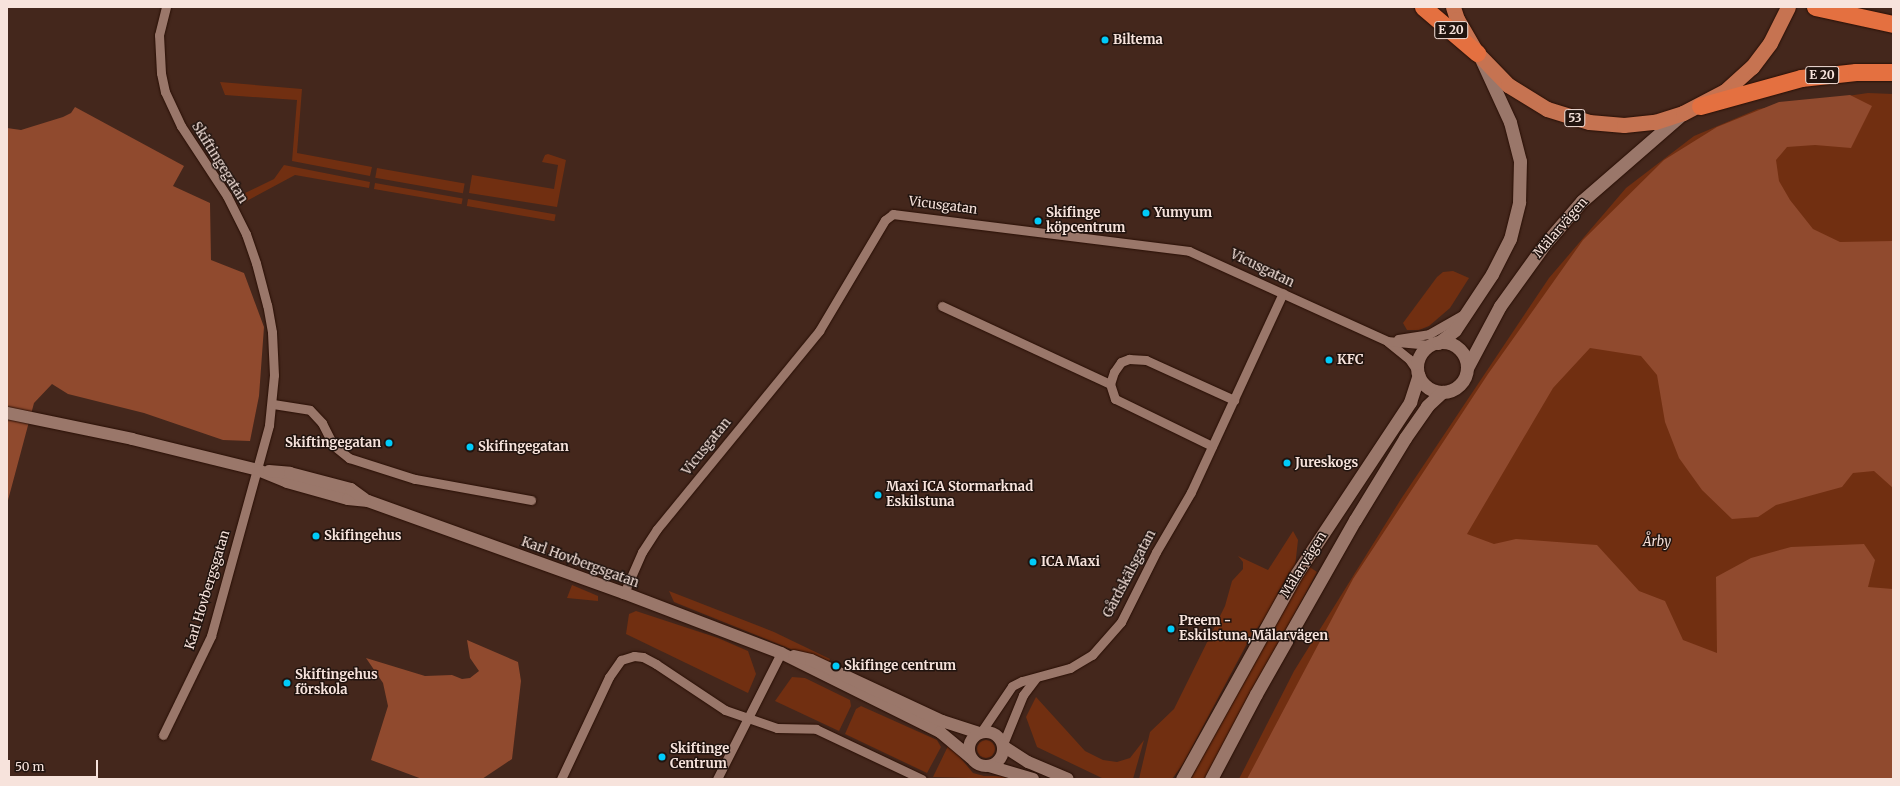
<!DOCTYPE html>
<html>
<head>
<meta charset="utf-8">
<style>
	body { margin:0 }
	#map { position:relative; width:1900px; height:786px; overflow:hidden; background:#44271c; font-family:Merriweather,serif }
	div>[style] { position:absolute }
	.green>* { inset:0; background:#712f11; transform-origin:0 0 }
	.round { border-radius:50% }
	.forest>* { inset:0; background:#904a2e }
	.roads { filter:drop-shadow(0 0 1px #290f05) drop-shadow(0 0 1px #290f05) }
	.minor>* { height:9px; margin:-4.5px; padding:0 4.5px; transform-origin:4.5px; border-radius:4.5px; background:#9a776a }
	.tertiary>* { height:12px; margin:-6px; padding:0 6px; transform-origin:6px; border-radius:6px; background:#9a776a }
	.tertiary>.ring { margin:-6px; padding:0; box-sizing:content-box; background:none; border:12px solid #9a776a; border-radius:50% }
	.secondary>* { height:13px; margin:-6.5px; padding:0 6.5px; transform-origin:6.5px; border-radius:6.5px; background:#9a776a }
	.secondary>.ring { margin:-6.5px; padding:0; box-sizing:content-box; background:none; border:13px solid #9a776a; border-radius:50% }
	.primary>* { height:15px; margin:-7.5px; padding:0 7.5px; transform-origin:7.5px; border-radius:7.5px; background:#c67351 }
	.motorway>* { height:17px; margin:-8.5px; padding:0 8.5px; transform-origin:8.5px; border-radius:8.5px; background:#e47040 }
	.dots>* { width:11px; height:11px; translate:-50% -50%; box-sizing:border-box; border:2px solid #21140f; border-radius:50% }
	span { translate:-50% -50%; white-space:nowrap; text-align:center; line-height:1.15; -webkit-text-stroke:3px #21140f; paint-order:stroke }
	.shield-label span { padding:1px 3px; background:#21140f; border:1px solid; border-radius:3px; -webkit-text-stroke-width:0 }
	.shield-label { font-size:12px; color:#f7e3dc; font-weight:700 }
	.poi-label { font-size:13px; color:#f7e3dc; font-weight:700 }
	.left { translate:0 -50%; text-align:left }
	.right { translate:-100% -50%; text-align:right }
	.street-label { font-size:13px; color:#f7e3dc }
	.park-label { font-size:13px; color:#f4ded6; font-style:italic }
	.frame { position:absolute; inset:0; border:8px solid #f7e3dc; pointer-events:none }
	.scale { position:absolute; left:8px; top:760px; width:90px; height:18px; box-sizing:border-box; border:2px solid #f7e3dc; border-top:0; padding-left:5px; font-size:12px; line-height:14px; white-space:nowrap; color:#f7e3dc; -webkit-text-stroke:3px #21140f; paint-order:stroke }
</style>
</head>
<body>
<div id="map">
	<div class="green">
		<i style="clip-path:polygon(220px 82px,302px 89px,297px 153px,372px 167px,370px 176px,292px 161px,297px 100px,225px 95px)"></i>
		<i style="clip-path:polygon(1868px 93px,1893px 94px,1893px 779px,1239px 779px,1294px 671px,1401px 499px,1549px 278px,1626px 188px,1694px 136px,1758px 109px)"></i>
		<i style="clip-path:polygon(548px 154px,566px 160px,557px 207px,469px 193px,472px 175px,554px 189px,558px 165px,542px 162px,545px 155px)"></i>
		<i style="clip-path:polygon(284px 165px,370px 182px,369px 188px,295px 175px,241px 204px,245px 193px,274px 179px)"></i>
		<i style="left:377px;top:168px;width:89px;height:10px;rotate:10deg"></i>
		<i style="left:375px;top:183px;width:89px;height:6px;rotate:10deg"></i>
		<i style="left:468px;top:199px;width:89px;height:7px;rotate:10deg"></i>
		<i style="clip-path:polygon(1453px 271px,1469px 278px,1450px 308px,1429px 326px,1419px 330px,1407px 330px,1403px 323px,1437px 277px,1443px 272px)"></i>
		<i style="clip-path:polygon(1293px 531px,1298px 540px,1295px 567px,1267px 616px,1251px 636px,1183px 764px,1172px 779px,1139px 779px,1150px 732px,1174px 709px,1225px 606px,1232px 581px,1243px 569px,1243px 562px,1238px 556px,1268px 570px)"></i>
		<i style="clip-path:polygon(1308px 566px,1317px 572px,1206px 779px,1190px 779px)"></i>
		<i style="clip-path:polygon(572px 585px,598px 596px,598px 601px,567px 598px)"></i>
		<i style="clip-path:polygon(669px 591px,774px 632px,830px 659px,828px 664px,674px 602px)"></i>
		<i style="clip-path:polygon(636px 611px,718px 638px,748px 651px,756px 674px,748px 693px,626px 634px,629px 614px)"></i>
		<i style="clip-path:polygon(792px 677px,805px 678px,850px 700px,851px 706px,839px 731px,775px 701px)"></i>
		<i style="clip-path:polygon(1036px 697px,1085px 751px,1103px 760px,1117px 762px,1130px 758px,1144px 740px,1133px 779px,1104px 779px,1037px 747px,1026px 717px)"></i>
		<i style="clip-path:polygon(861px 706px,937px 740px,941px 747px,927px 773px,845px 734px,856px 709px)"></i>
		<i class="round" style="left:977px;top:740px;width:18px;height:18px"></i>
		<i style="clip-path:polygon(949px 744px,973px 773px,984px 776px,1008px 776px,1005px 779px,933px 777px)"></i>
	</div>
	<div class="forest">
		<i style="clip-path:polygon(1850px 95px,1872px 106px,1851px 148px,1815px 145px,1787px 147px,1776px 160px,1779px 181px,1790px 200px,1813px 229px,1840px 242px,1893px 241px,1893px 488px,1874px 471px,1853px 473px,1842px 487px,1776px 505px,1758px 517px,1732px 519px,1702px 490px,1679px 458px,1665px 422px,1657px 375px,1641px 356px,1590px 348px,1553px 388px,1467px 534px,1494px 544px,1516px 539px,1597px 545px,1639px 591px,1665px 601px,1683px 640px,1717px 653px,1716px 577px,1751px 558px,1791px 547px,1864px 544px,1875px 560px,1868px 587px,1893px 589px,1893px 779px,1247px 779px,1353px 579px,1488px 374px,1583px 240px,1664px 160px,1717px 127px,1779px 102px)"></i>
		<i style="clip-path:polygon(75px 107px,184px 166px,173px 186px,210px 203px,211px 260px,244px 273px,264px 327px,259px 396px,250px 441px,223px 440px,144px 413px,68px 394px,52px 384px,34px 403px,7px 504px,7px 128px,21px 130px,63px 117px,71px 113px)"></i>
		<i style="clip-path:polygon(467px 640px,518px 662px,521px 681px,512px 759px,482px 779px,422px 779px,371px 760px,388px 706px,383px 683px,366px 658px,425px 676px,452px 675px,462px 679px,470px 678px,479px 671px,470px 658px)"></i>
	</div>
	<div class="roads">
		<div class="minor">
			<i style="left:942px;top:306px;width:185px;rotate:24.9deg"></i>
			<i style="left:1398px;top:339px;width:31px;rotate:-9deg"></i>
			<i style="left:1429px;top:334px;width:40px;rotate:-29.7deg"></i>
			<i style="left:1388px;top:342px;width:27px;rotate:39deg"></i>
			<i style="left:1409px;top:359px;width:14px;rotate:56deg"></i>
			<i style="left:273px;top:404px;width:37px;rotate:9deg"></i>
			<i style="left:310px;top:410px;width:18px;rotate:47deg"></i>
			<i style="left:322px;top:423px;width:25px;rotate:63deg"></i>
			<i style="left:333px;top:445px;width:21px;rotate:39deg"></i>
			<i style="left:349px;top:458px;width:69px;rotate:17.7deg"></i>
			<i style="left:415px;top:479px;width:118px;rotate:10.3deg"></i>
			<i style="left:1212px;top:446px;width:108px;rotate:-154.1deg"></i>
			<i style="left:1115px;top:399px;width:16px;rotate:-108deg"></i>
			<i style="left:1110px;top:384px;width:13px;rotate:-72deg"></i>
			<i style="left:1114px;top:372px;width:12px;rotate:-55deg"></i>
			<i style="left:1121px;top:362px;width:9px;rotate:-21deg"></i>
			<i style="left:1129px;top:359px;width:17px;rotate:3deg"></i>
			<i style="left:1146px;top:360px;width:97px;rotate:24.4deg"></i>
			<i style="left:624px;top:593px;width:45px;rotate:-66.3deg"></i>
			<i style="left:642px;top:552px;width:27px;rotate:-57deg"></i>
			<i style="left:657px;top:529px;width:256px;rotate:-50.7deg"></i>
			<i style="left:819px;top:331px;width:129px;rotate:-59.3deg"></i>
			<i style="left:885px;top:220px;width:10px;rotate:-37deg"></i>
			<i style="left:893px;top:214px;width:298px;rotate:7.1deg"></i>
			<i style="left:1189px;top:251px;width:217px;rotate:24.4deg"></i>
			<i style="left:1387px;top:341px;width:43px;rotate:5.3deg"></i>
			<i style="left:981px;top:732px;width:55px;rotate:-56deg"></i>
			<i style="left:1012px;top:686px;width:11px;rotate:-27deg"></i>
			<i style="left:1022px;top:681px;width:50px;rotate:-15.2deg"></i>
			<i style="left:1070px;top:668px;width:26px;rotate:-31deg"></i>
			<i style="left:1092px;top:655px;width:44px;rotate:-48.7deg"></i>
			<i style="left:1121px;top:622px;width:78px;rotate:-63.4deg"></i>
			<i style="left:1156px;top:552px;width:69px;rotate:-59.7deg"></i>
			<i style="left:1191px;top:492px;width:219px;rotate:-65.2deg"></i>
			<i style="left:163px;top:735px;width:110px;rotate:-64.1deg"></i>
			<i style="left:211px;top:636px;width:219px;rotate:-74.6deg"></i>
			<i style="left:269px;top:425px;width:50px;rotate:-84.3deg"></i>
			<i style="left:274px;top:375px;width:43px;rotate:-92.7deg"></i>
			<i style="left:272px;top:332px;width:27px;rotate:-100deg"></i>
			<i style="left:267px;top:305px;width:43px;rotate:-104.7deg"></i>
			<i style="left:256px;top:263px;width:31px;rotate:-109deg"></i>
			<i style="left:246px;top:234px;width:42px;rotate:-116.6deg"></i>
			<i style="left:227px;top:196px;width:84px;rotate:-123.3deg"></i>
			<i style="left:181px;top:126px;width:38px;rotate:-115deg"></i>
			<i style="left:165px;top:92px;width:19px;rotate:-102deg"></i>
			<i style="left:161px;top:73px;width:38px;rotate:-93deg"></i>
			<i style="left:159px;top:35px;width:29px;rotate:-76deg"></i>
			<i style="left:1003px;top:744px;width:53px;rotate:-67.8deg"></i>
			<i style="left:1023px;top:695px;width:21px;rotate:-53deg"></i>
			<i style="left:561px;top:779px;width:113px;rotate:-64.8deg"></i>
			<i style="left:609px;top:677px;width:21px;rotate:-55deg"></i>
			<i style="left:621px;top:660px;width:14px;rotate:-17deg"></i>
			<i style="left:634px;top:656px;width:9px;rotate:6deg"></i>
			<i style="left:643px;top:657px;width:15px;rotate:28deg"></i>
			<i style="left:656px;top:664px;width:83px;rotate:33.7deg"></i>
			<i style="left:725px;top:710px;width:55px;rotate:19.1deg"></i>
			<i style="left:777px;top:728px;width:39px;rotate:1deg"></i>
			<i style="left:816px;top:729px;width:117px;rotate:25.3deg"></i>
			<i style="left:717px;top:779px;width:141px;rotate:-63.1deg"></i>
		</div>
		<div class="tertiary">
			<i style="left:7px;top:413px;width:128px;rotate:11.7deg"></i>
			<i style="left:132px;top:439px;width:130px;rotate:13.8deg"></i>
			<i style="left:258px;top:470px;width:31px;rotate:22deg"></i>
			<i style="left:287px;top:482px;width:63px;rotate:15.6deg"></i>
			<i style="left:348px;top:499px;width:20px;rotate:6deg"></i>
			<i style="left:368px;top:501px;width:272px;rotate:19.8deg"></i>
			<i style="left:624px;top:593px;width:168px;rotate:20.9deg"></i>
			<i style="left:781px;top:653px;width:178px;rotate:26.4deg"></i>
			<i style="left:940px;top:732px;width:40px;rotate:40deg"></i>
			<i style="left:269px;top:471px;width:21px;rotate:5deg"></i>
			<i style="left:290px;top:473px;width:63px;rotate:14.7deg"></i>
			<i style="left:351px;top:489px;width:17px;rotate:36deg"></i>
			<i style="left:794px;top:656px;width:17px;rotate:13deg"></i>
			<i style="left:811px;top:660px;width:145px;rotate:25deg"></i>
			<i style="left:942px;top:721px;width:39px;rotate:18deg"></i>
			<i class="ring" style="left:969px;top:732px;width:22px;height:22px"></i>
			<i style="left:1003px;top:746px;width:30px;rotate:33deg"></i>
			<i style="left:1028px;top:762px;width:43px;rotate:23deg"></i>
			<i style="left:989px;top:766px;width:46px;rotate:16.5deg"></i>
		</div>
		<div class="secondary">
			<i class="ring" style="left:1417px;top:342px;width:37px;height:37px"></i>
			<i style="left:1438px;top:343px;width:21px;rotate:-37deg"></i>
			<i style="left:1455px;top:330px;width:67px;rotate:-56.5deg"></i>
			<i style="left:1492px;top:274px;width:39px;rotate:-63deg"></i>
			<i style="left:1510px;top:239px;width:38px;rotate:-76deg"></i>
			<i style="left:1519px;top:202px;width:41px;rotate:-88.6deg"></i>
			<i style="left:1520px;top:161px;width:40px;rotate:-104.4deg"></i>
			<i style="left:1510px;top:122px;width:67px;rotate:-114.7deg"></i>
			<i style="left:1467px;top:368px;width:70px;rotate:-62deg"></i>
			<i style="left:1500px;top:306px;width:75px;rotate:-54.2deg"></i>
			<i style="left:1544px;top:245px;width:58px;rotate:-49.2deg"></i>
			<i style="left:1582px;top:201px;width:131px;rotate:-41deg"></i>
			<i style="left:1182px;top:779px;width:232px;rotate:-60.9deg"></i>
			<i style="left:1295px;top:576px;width:209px;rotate:-56.5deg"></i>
			<i style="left:1410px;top:402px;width:28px;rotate:-72deg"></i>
			<i style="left:1211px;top:779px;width:96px;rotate:-62.1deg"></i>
			<i style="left:1256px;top:694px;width:200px;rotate:-60.4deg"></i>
			<i style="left:1355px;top:520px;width:96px;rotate:-58.6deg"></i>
			<i style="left:1405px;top:438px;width:39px;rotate:-55deg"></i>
			<i style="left:1427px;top:406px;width:21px;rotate:-43deg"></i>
		</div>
		<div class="primary">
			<i style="left:1453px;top:7px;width:13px;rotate:72deg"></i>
			<i style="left:1457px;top:19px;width:39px;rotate:60deg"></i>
			<i style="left:1477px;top:53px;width:45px;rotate:45.9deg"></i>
			<i style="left:1508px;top:85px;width:46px;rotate:31.6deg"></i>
			<i style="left:1547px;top:109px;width:44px;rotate:17.2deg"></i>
			<i style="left:1589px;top:122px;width:35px;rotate:5deg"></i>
			<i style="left:1624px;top:125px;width:31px;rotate:-6deg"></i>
			<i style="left:1655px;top:122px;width:29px;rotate:-18deg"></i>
			<i style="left:1683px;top:113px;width:47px;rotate:-27.6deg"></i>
			<i style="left:1725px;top:91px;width:36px;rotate:-42deg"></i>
			<i style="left:1752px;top:67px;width:30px;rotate:-53deg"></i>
			<i style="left:1770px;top:43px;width:40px;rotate:-63.4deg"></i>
		</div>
		<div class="motorway">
			<i style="left:1423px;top:7px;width:71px;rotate:40.4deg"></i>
			<i style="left:1815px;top:7px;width:80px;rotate:12.3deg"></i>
			<i style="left:1700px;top:106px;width:105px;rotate:-15.5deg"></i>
			<i style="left:1801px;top:78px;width:55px;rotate:-6.2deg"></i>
			<i style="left:1856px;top:72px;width:37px"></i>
		</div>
	</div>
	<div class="dots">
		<i style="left:1105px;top:40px;background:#00cbf9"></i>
		<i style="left:1146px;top:213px;background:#00cbf9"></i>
		<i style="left:1038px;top:221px;background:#00cbf9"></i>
		<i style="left:1329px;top:360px;background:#00cbf9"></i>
		<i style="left:389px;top:443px;background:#00cbf9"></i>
		<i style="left:470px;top:447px;background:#00cbf9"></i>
		<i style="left:1287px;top:463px;background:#00cbf9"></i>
		<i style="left:878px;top:495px;background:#00cbf9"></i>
		<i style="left:316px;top:536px;background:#00cbf9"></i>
		<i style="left:1033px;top:562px;background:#00cbf9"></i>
		<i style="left:1171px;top:629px;background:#00cbf9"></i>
		<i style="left:836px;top:666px;background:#00cbf9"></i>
		<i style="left:287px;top:683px;background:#00cbf9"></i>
		<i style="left:662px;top:757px;background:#00cbf9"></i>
	</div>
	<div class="shield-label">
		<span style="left:1451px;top:30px">E 20</span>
		<span style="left:1822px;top:75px">E 20</span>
		<span style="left:1575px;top:118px">53</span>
	</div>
	<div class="poi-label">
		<span class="left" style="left:1113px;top:40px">Biltema</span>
		<span class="left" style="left:1154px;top:213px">Yumyum</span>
		<span class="left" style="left:1046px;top:221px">Skifinge<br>köpcentrum</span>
		<span class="left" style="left:1337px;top:360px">KFC</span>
		<span class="right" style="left:381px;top:443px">Skiftingegatan</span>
		<span class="left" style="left:478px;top:447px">Skifingegatan</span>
		<span class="left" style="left:1295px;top:463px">Jureskogs</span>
		<span class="left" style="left:886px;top:495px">Maxi ICA Stormarknad<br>Eskilstuna</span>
		<span class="left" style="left:324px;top:536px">Skifingehus</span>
		<span class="left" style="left:1041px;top:562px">ICA Maxi</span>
		<span class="left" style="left:1179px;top:629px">Preem -<br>Eskilstuna,Mälarvägen</span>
		<span class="left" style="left:844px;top:666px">Skifinge centrum</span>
		<span class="left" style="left:295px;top:683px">Skiftingehus<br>förskola</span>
		<span class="left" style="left:670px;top:757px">Skiftinge<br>Centrum</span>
	</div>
	<div class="street-label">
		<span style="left:219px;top:163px;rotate:58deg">Skiftingegatan</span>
		<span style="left:943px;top:206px;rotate:7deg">Vicusgatan</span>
		<span style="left:1561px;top:228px;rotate:-49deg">Mälarvägen</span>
		<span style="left:1262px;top:269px;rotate:26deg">Vicusgatan</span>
		<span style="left:707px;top:447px;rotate:-51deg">Vicusgatan</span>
		<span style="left:580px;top:563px;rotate:20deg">Karl Hovbergsgatan</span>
		<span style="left:1304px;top:565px;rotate:-58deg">Mälarvägen</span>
		<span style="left:1130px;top:574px;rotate:-62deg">Gårdskälsgatan</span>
		<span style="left:208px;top:590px;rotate:-73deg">Karl Hovbergsgatan</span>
	</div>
	<div class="park-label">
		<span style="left:1657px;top:542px">Årby</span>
	</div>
	<div class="frame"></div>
	<div class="scale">50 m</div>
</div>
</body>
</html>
